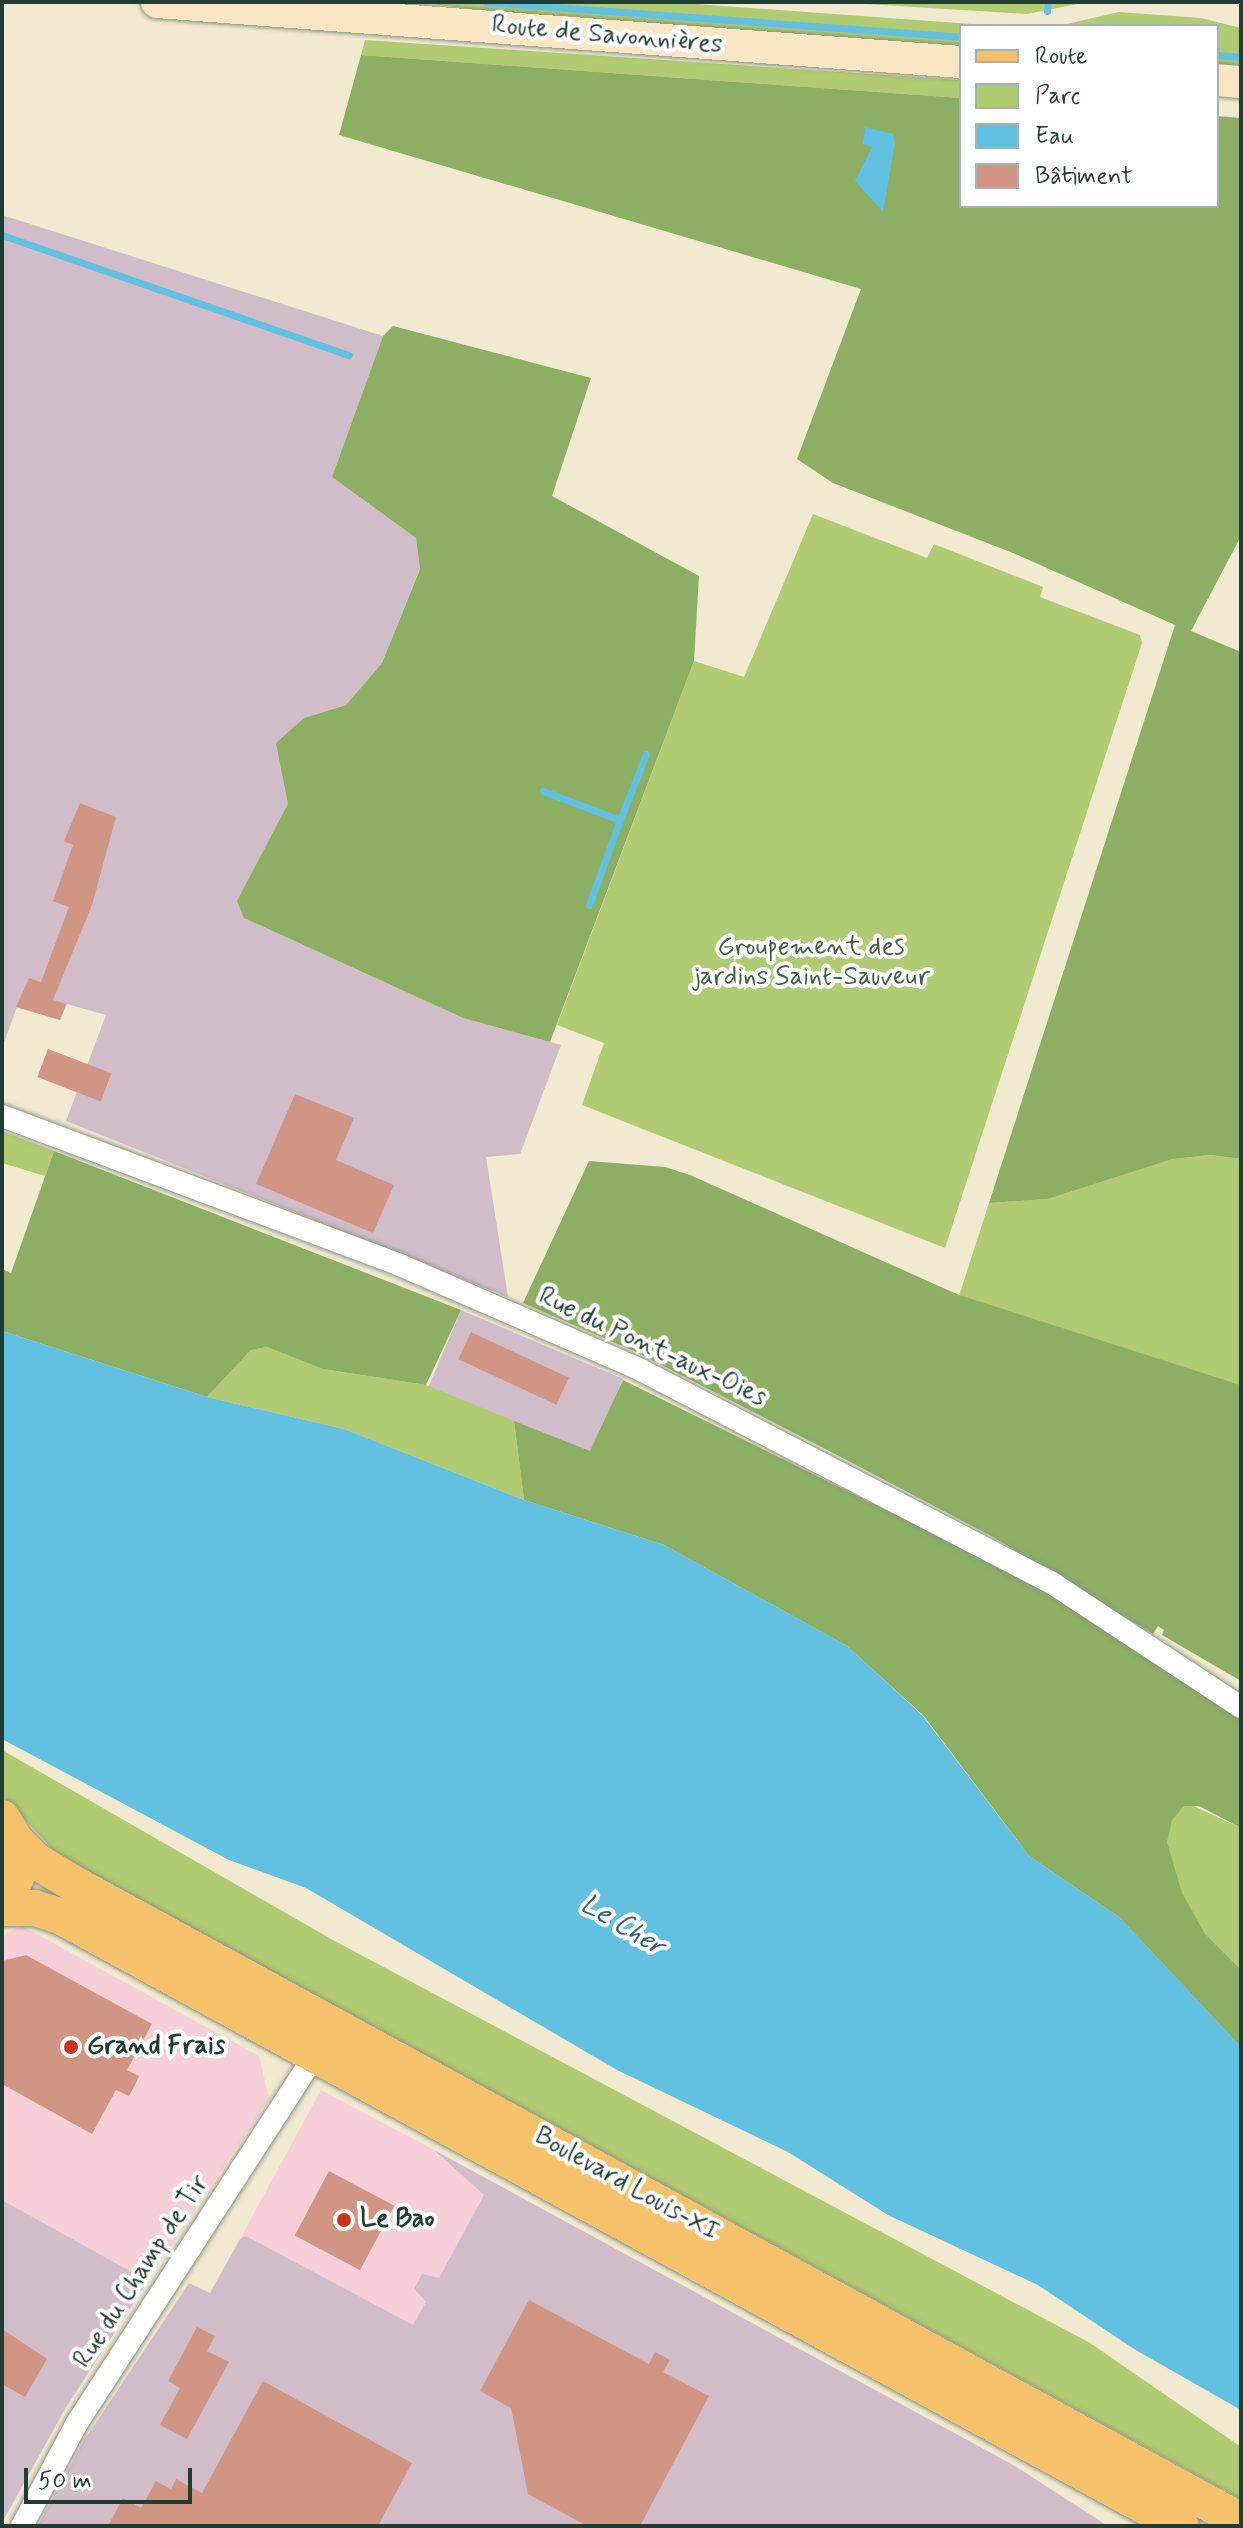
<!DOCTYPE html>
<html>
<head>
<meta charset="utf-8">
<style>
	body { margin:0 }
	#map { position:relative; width:1243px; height:2528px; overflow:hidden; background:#f1e9d0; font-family:Mynerve,sans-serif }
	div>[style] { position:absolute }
	.built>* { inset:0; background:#f6cfd8 }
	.industrial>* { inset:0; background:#d1bdca; transform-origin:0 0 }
	.green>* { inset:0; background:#b0cb71 }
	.forest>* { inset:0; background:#8caf63 }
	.water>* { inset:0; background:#62c0e0 }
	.stream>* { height:7px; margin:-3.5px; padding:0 3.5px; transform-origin:3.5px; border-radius:3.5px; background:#62c0e0 }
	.building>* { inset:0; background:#d19583; transform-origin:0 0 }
	.roads { filter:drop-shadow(0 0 2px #889382) drop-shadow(0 0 2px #889382) }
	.street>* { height:22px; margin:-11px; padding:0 11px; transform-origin:11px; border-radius:11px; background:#fff }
	.secondary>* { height:32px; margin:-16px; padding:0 16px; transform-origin:16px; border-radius:16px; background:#fbe6c4 }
	.primary>* { height:36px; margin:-18px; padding:0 18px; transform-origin:18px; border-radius:18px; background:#f5c16b }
	.dots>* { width:22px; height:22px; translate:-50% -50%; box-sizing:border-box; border:4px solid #fff; border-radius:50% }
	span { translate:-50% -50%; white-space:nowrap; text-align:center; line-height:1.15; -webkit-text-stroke:8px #fff; paint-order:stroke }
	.street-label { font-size:26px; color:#1f3d34 }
	.park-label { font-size:26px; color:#436043 }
	.poi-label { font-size:26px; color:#1f3d34; font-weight:700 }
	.left { translate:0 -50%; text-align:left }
	.water-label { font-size:28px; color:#336468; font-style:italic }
	.frame { position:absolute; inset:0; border:4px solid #1f3d34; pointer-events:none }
	.legend { position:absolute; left:959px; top:24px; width:260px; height:184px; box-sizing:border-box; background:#fff; border:2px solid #a5b1ae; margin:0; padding:10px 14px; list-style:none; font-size:24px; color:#1f3d34 }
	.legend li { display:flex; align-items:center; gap:16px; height:40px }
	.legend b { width:40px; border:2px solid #a5b1ae }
	.scale { position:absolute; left:24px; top:2468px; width:168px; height:36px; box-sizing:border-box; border:4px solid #1f3d34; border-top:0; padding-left:10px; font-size:24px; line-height:28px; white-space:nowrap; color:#1f3d34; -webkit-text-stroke:6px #fff; paint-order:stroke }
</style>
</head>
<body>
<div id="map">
	<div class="built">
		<i style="clip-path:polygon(22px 1926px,259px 2056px,269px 2099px,148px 2281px,2px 2200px,2px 1936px)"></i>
		<i style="clip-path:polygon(321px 2090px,434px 2150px,484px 2195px,439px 2279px,429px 2278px,414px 2290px,426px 2302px,413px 2326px,246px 2237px,240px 2239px)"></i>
	</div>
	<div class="industrial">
		<i style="clip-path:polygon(2px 215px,383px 336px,332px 477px,416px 538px,420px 568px,382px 663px,346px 705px,304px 718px,284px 775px,288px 804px,244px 918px,463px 1018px,561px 1045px,520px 1154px,486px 1157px,508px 1297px,66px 1121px,106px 1015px,67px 1004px,60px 1020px,17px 1007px,2px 1048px)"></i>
		<i style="left:461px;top:1310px;width:176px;height:83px;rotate:23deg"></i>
		<i style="clip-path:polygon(434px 2150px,1015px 2466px,1108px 2526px,38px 2526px,83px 2442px,189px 2283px,210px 2293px,240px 2239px,246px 2236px,413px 2325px,426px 2302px,414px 2289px,422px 2274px,439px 2278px,484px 2195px)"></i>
		<i style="clip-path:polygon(2px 2200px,148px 2281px,65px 2409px,2px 2523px)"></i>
	</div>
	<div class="green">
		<i style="clip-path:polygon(415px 2px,669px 2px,999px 26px,961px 26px,961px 50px,521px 15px)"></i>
		<i style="clip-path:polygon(835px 2px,1087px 2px,1027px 14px)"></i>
		<i style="clip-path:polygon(1119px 12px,1201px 18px,1241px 28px,1241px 69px,1217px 67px,1217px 26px,1058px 26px)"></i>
		<i style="clip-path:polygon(365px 40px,961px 80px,961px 98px,361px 55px)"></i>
		<i style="clip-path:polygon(813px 514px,927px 558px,934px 544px,1043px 587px,1040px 597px,1140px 635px,1142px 643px,945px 1248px,582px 1105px,604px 1043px,557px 1025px,694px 661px,744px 677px)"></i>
		<i style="clip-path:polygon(2px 1131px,54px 1151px,45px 1176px,2px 1163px)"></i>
		<i style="clip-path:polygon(1210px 1155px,1241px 1159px,1241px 1385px,959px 1296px,989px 1203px,1048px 1199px,1173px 1159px)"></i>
		<i style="clip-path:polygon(267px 1347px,323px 1369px,426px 1385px,514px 1421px,524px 1500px,344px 1429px,207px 1397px,251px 1350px)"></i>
		<i style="clip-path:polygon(847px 1646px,1241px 1828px,1241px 2047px,1119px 1917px,990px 1798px,923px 1715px)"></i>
		<i style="clip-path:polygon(2px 1750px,331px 1939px,1090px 2343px,1241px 2447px,1241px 2499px,56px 1853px,2px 1795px)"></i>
	</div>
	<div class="forest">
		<i style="clip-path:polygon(361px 55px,961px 98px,961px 206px,1217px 206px,1217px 116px,1241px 118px,1241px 536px,1191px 631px,1241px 652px,1241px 1159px,1210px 1155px,1173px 1159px,1048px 1199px,989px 1203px,1175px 625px,1013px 553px,833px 483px,797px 459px,861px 289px,339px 135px)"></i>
		<i style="clip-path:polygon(393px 326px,591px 378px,552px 496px,699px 576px,694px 661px,550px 1042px,463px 1018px,244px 918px,237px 901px,288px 804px,276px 743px,304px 718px,346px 705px,382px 663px,420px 569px,416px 538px,332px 477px,383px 336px)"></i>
		<i style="clip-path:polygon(54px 1151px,461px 1310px,426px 1385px,323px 1369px,267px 1347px,251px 1350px,207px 1397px,2px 1331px,2px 1269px,11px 1273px)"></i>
		<i style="clip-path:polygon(589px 1161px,665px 1167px,690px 1175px,959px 1295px,1241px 1385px,1241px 1681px,1162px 1635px,1164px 1630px,1158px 1626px,1153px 1634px,993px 1537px,837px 1455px,636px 1352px,523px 1303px)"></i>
		<i style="clip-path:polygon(623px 1380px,1019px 1576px,1117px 1634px,1241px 1720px,1241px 1828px,1199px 1806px,1184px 1806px,1172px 1820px,1167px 1842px,1182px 1893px,1205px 1934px,1241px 1970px,1241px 2047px,1119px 1917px,1029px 1856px,923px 1715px,847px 1646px,664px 1545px,524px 1500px,514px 1421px,590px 1451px)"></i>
	</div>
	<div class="water">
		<i style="clip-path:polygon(865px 127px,893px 134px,895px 143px,883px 212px,855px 181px,872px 147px,863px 144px)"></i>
		<i style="clip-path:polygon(2px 1331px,207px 1397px,344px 1429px,524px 1500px,664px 1545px,847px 1646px,922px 1715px,1029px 1856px,1119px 1917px,1241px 2047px,1241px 2410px,1134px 2349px,1038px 2285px,888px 2215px,788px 2152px,617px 2070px,306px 1888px,229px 1860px,2px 1739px)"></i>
	</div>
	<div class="stream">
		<i style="left:486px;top:2px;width:476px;rotate:4.2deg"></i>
		<i style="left:1047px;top:11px;width:9px;rotate:-84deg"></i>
		<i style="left:1217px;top:55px;width:24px;rotate:5deg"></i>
		<i style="left:2px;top:235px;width:367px;rotate:19.1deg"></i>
		<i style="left:543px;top:791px;width:82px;rotate:20.6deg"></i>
		<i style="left:620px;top:820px;width:71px;rotate:-68.5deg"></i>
		<i style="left:589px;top:905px;width:90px;rotate:-70deg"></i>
	</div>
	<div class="building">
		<i style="clip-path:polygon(80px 803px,116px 817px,92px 905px,53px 1000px,66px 1004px,60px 1020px,16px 1007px,29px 978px,41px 982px,69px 907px,53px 901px,73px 845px,64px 841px)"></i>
		<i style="left:48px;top:1049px;width:68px;height:30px;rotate:21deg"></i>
		<i style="clip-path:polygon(295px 1094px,354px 1118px,336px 1160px,394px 1185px,373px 1233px,256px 1184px)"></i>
		<i style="left:471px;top:1332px;width:108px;height:30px;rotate:25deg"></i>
		<i style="clip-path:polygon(26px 1955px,152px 2024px,127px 2070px,139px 2076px,135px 2085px,129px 2096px,116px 2090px,92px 2134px,2px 2084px,2px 1961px)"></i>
		<i style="left:329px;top:2171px;width:74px;height:73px;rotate:28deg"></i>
		<i style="clip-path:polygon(529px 2300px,649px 2364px,655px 2352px,670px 2360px,663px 2372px,709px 2396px,640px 2526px,587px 2526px,528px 2494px,511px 2408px,480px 2391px)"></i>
		<i style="clip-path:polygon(197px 2327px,215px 2336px,207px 2351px,229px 2362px,187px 2439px,160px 2425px,180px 2388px,168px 2381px)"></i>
		<i style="clip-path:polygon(2px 2329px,47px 2359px,25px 2397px,2px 2384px)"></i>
		<i style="clip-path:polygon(263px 2381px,412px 2463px,378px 2526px,108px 2526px,123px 2498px,141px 2508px,156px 2481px,171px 2489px,176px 2479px,202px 2493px)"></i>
	</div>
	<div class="roads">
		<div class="street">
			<i style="left:2px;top:1116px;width:425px;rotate:20.5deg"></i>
			<i style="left:400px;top:1265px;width:263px;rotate:23.5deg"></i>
			<i style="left:641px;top:1370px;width:463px;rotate:27.4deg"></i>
			<i style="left:1052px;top:1583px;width:226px;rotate:33.3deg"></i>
			<i style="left:22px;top:2526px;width:117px;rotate:-61.9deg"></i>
			<i style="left:77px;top:2423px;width:440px;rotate:-57.1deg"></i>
		</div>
		<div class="secondary">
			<i style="left:157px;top:2px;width:806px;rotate:4.27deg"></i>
			<i style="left:1217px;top:80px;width:24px;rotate:5deg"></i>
		</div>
		<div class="primary">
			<i style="left:2px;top:1818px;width:27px;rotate:59deg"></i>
			<i style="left:16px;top:1841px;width:19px;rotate:81deg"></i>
			<i style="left:19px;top:1860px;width:18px;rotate:99deg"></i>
			<i style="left:16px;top:1878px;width:28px;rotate:120deg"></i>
			<i style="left:16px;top:1841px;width:28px;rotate:45deg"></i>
			<i style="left:36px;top:1861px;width:47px;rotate:31deg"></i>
			<i style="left:76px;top:1885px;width:1327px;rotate:28.63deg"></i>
			<i style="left:2px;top:1908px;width:33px"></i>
			<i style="left:35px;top:1908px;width:26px;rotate:18deg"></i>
			<i style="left:60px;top:1916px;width:1276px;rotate:28.55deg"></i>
		</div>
	</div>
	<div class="dots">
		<i style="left:71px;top:2047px;background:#c8321e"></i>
		<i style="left:344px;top:2220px;background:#c8321e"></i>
	</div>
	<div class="street-label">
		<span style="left:607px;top:36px;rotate:5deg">Route de Savonnières</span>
		<span style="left:652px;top:1348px;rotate:25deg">Rue du Pont-aux-Oies</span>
		<span style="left:626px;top:2185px;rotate:29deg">Boulevard Louis-XI</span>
		<span style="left:142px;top:2272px;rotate:-57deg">Rue du Champ de Tir</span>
	</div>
	<div class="park-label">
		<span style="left:811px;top:963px">Groupement des<br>jardins Saint-Sauveur</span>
	</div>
	<div class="poi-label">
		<span class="left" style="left:87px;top:2047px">Grand Frais</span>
		<span class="left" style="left:360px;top:2220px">Le Bao</span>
	</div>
	<div class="water-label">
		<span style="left:622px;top:1926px;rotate:31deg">Le Cher</span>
	</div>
	<div class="frame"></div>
	<ul class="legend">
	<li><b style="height:10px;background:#f5c16b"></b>Route</li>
	<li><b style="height:22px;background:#b0cb71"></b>Parc</li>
	<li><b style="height:22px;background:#62c0e0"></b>Eau</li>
	<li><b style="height:22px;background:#d19583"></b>Bâtiment</li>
	</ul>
	<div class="scale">50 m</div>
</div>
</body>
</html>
